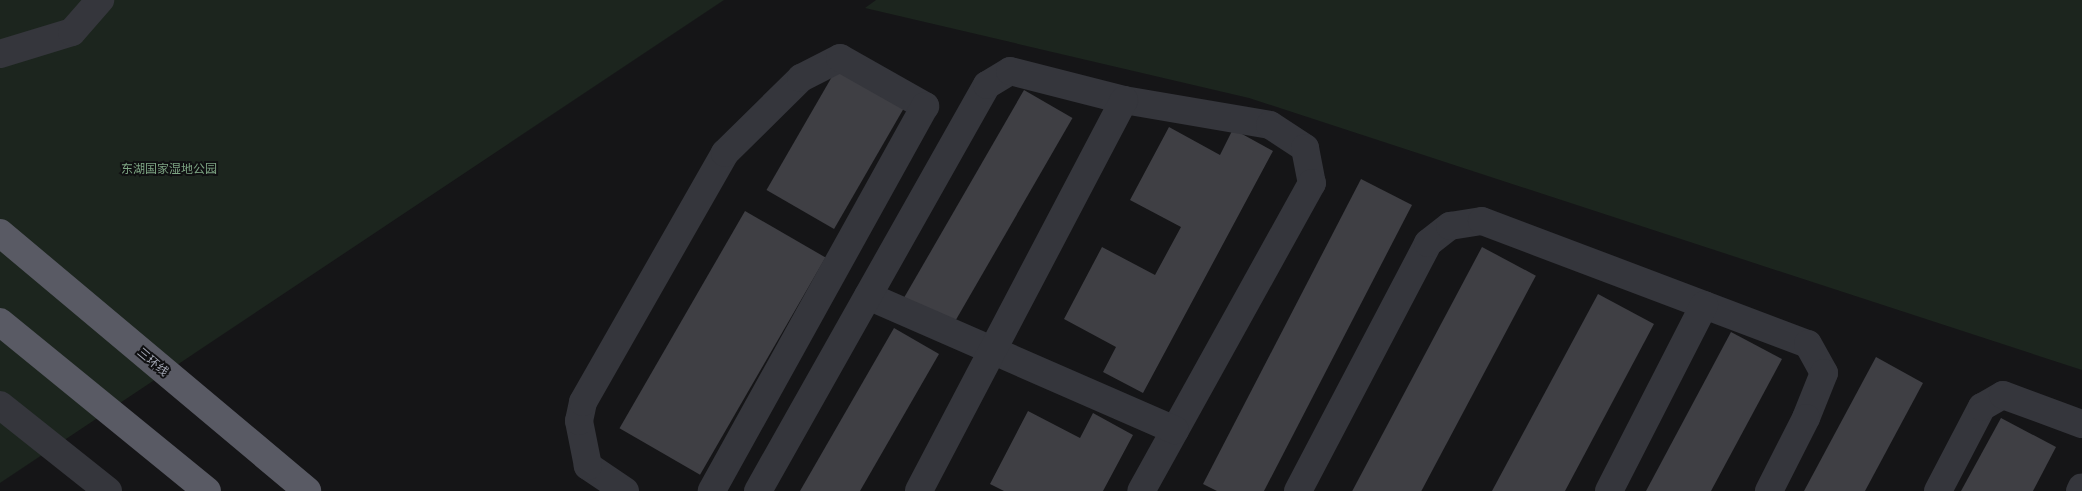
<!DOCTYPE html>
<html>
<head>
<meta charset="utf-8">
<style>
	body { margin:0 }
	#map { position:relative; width:2082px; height:491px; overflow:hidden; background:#151517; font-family:Commissioner,"Noto Sans SC",sans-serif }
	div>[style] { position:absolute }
	.green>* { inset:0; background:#1c251e }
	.building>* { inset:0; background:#3f3f44; transform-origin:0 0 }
	.minor>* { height:28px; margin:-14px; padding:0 14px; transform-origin:14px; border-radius:14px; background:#35363c }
	.trunk>* { height:28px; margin:-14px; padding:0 14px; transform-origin:14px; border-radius:14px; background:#595a64 }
	span { translate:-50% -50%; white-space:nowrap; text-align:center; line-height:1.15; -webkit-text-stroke:4px #101012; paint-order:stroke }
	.park-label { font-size:12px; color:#7ca382 }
	.street-label { font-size:12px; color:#a6aab7 }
</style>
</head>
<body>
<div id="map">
	<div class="green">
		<i style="clip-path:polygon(0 0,724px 0,0 483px)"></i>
		<i style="clip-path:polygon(876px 0,2082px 0,2082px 370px,1249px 98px,865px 8px)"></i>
	</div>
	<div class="building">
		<i style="left:837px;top:68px;width:78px;height:141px;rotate:30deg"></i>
		<i style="left:1024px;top:90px;width:56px;height:240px;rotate:30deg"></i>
		<i style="clip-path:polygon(1169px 127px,1220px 155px,1233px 129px,1273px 151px,1143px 393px,1103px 372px,1116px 347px,1064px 319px,1102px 247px,1155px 275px,1181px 227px,1130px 200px)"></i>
		<i style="clip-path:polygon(1361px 179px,1412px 205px,1264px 491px,1217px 491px,1203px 484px)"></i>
		<i style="left:745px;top:211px;width:93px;height:251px;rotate:30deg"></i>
		<i style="left:1482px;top:247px;width:61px;height:277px;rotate:28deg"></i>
		<i style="clip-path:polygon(1598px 294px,1654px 324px,1565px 491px,1492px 491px)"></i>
		<i style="clip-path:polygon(894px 328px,939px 354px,860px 491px,800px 491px)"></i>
		<i style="clip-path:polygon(1731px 332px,1782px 359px,1711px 491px,1646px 491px)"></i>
		<i style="clip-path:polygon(1876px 357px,1923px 383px,1865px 491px,1804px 491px)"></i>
		<i style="clip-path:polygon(1028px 411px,1080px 438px,1093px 413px,1133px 435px,1103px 491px,1004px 491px,990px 484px)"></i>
		<i style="clip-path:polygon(2001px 418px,2056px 447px,2033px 491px,1961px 491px)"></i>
	</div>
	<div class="minor">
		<i style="left:0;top:54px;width:75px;rotate:-17deg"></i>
		<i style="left:72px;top:32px;width:43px;rotate:-48.8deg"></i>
		<i style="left:1124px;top:100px;width:148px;rotate:9.7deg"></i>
		<i style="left:1270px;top:125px;width:42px;rotate:33.3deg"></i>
		<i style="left:1305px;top:148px;width:36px;rotate:79deg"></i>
		<i style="left:1312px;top:183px;width:352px;rotate:119deg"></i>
		<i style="left:868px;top:296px;width:335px;rotate:23.6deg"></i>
		<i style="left:0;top:405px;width:138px;rotate:38.5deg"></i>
		<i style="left:625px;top:491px;width:45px;rotate:-146deg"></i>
		<i style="left:588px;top:466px;width:46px;rotate:-101.3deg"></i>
		<i style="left:579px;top:421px;width:19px;rotate:-78deg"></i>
		<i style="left:583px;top:402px;width:287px;rotate:-60.3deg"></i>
		<i style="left:725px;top:153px;width:107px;rotate:-44.6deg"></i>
		<i style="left:801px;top:78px;width:44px;rotate:-27.1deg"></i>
		<i style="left:840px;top:58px;width:98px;rotate:29.5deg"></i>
		<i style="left:925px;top:106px;width:440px;rotate:119deg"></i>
		<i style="left:758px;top:491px;width:466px;rotate:-60.6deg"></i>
		<i style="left:987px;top:85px;width:27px;rotate:-31deg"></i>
		<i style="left:1010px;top:71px;width:118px;rotate:14.3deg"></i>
		<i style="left:1124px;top:100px;width:441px;rotate:117.7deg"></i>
		<i style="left:1298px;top:491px;width:280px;rotate:-62.3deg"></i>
		<i style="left:1428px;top:243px;width:28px;rotate:-38deg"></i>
		<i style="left:1450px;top:226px;width:32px;rotate:-9deg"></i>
		<i style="left:1482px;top:221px;width:348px;rotate:20.7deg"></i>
		<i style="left:1808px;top:344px;width:33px;rotate:61deg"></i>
		<i style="left:1824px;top:373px;width:48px;rotate:111.8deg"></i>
		<i style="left:1806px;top:418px;width:82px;rotate:116.9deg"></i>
		<i style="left:1609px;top:491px;width:209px;rotate:-62.9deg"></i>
		<i style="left:1938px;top:491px;width:95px;rotate:-62.4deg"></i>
		<i style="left:1982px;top:407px;width:24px;rotate:-30deg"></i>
		<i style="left:2003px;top:395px;width:84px;rotate:20.2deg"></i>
		<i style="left:2080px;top:491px;width:4px;rotate:-63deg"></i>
	</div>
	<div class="trunk">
		<i style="left:0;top:233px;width:401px;rotate:40deg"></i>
		<i style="left:0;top:322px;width:267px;rotate:39.2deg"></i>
	</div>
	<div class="park-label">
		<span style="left:169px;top:169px">东湖国家湿地公园</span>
	</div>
	<div class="street-label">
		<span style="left:153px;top:362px;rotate:40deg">三环线</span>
	</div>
</div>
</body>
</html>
